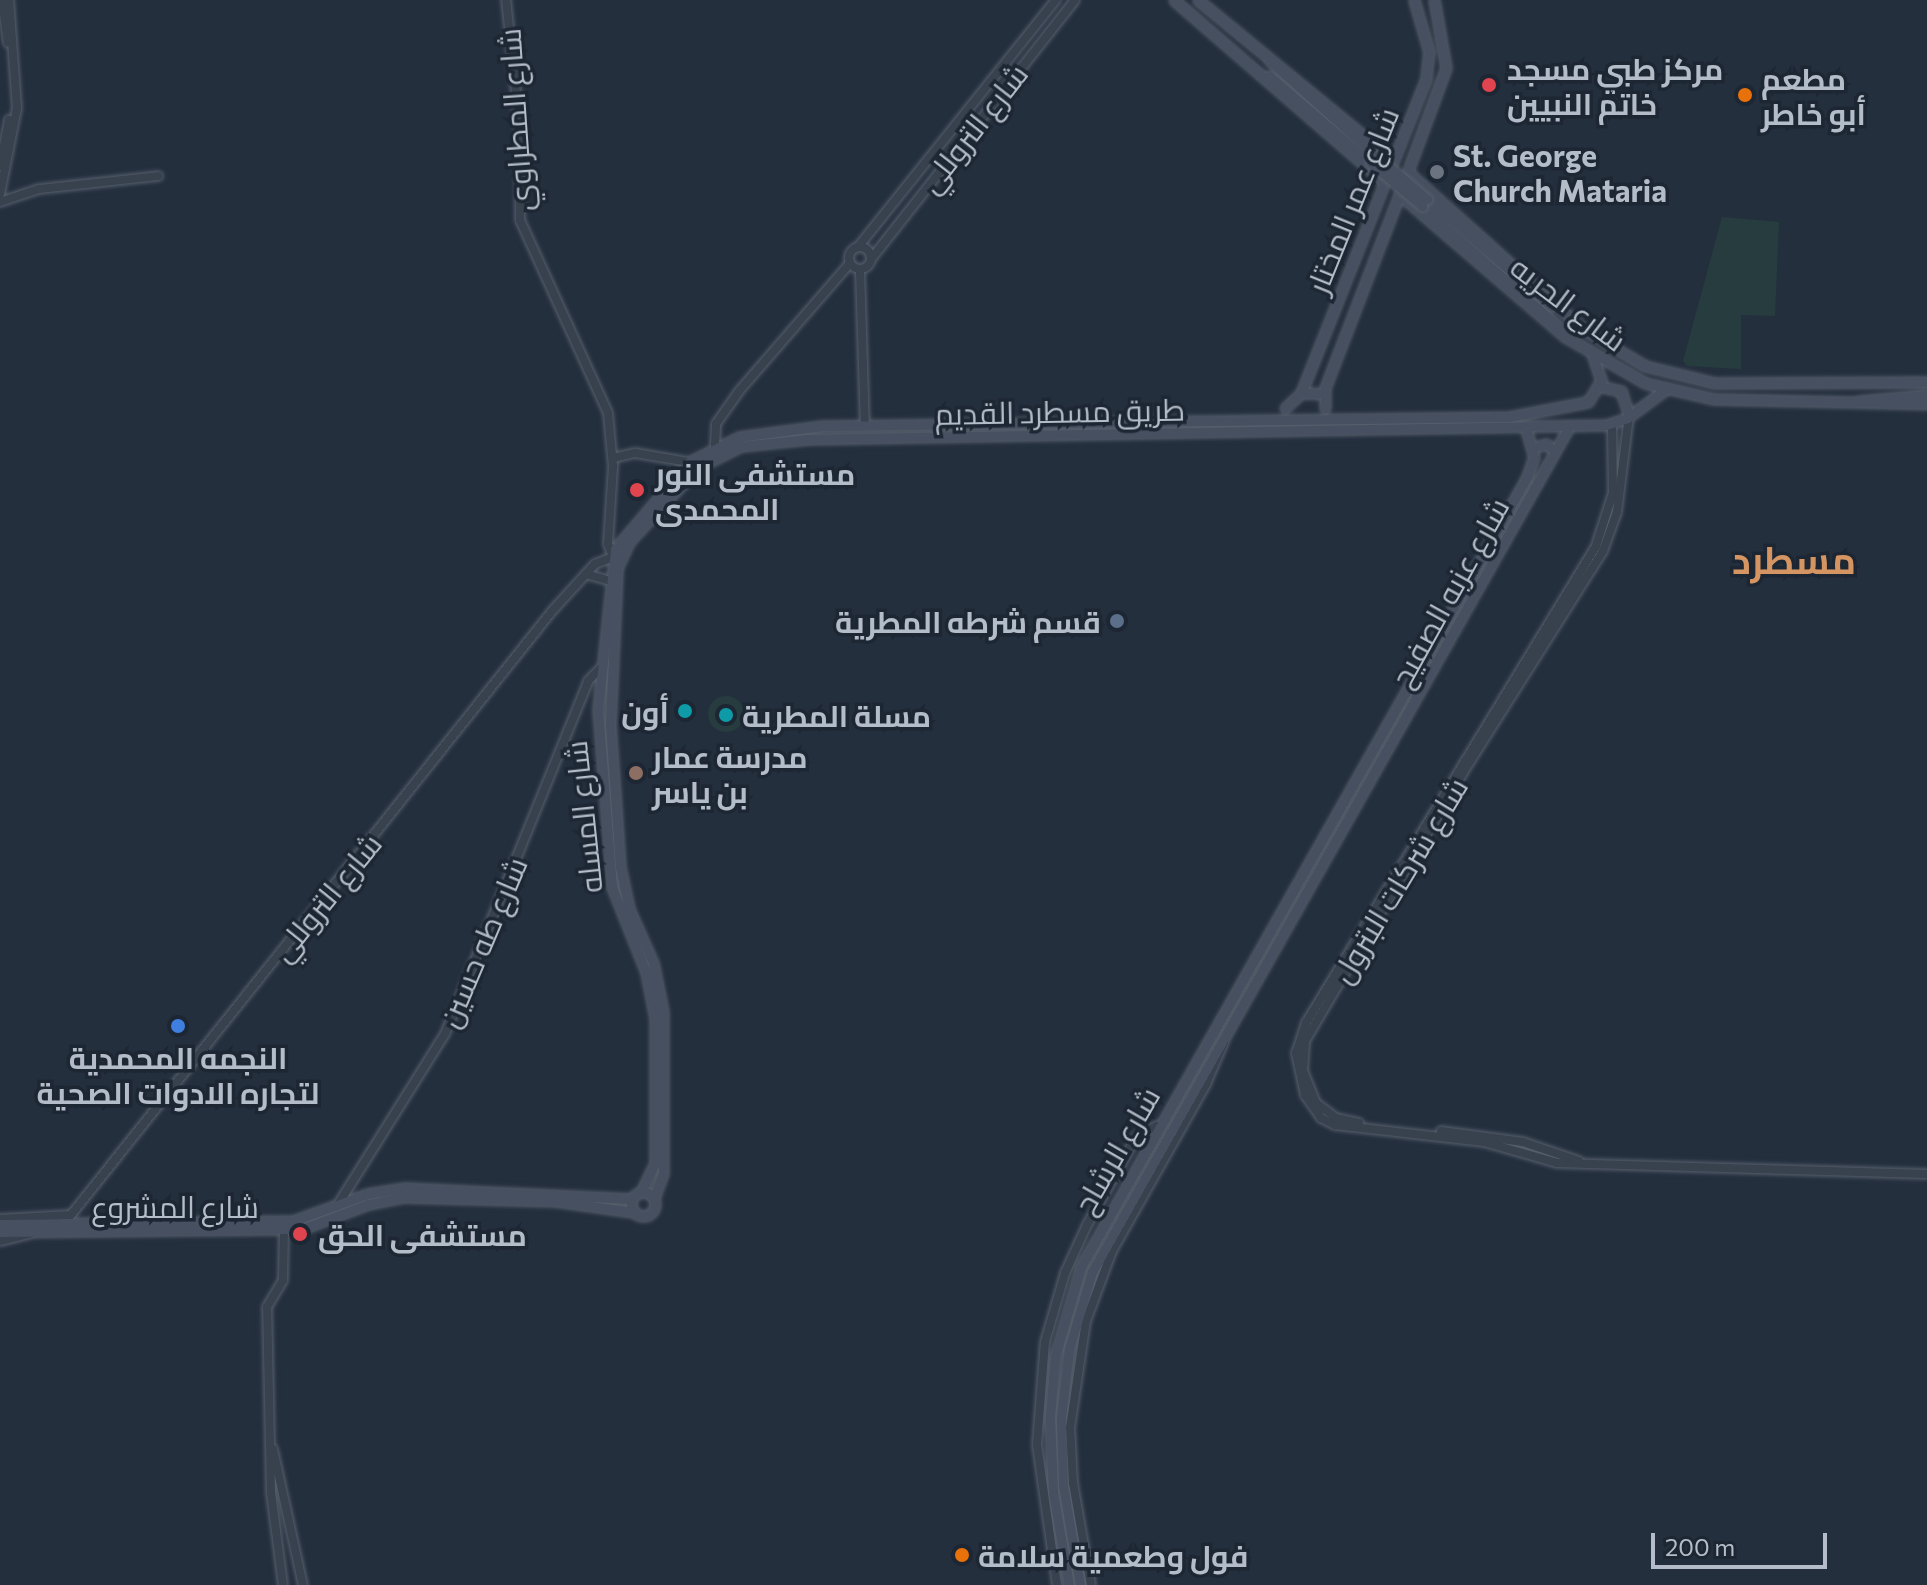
<!DOCTYPE html>
<html>
<head>
<meta charset="utf-8">
<style>
	body { margin:0 }
	#map { position:relative; width:1927px; height:1585px; overflow:hidden; background:#242f3e; font-family:Commissioner,Cairo,sans-serif }
	div>[style] { position:absolute }
	.green>* { inset:0; background:#263c3f }
	.round { border-radius:50% }
	.roads { filter:drop-shadow(0 0 2px #565f6c) drop-shadow(0 0 2px #565f6c) }
	.tertiary>* { height:8px; margin:-4px; padding:0 4px; transform-origin:4px; border-radius:4px; background:#38414e }
	.tertiary>.ring { margin:-4px; padding:0; box-sizing:content-box; background:none; border:8px solid #38414e; border-radius:50% }
	.secondary>* { height:9px; margin:-4.5px; padding:0 4.5px; transform-origin:4.5px; border-radius:4.5px; background:#465061 }
	.secondary>.ring { margin:-4.5px; padding:0; box-sizing:content-box; background:none; border:9px solid #465061; border-radius:50% }
	.bridges { filter:drop-shadow(0 0 2px #565f6c) drop-shadow(0 0 2px #565f6c) }
	.secondary-bridge>* { height:9px; margin:-4.5px; padding:0 4.5px; transform-origin:4.5px; border-radius:4.5px; background:#465061 }
	.dots>* { width:22px; height:22px; translate:-50% -50%; box-sizing:border-box; border:4px solid #1d2633; border-radius:50% }
	span { translate:-50% -50%; white-space:nowrap; text-align:center; line-height:1.15; -webkit-text-stroke:7px #1d2633; paint-order:stroke }
	.poi-label { font-size:30px; color:#b4bcc9; font-weight:700 }
	.left { translate:0 -50%; text-align:left }
	.right { translate:-100% -50%; text-align:right }
	.street-label { font-size:30px; color:#b4bcc9 }
	.district-label { font-size:38px; color:#d59563; font-weight:700 }
	.scale { position:absolute; left:1651px; top:1533px; width:176px; height:36px; box-sizing:border-box; border:4px solid #b4bcc9; border-top:0; padding-left:10px; font-size:24px; line-height:28px; white-space:nowrap; color:#b4bcc9; -webkit-text-stroke:6px #1d2633; paint-order:stroke }
</style>
</head>
<body>
<div id="map">
	<div class="green">
		<i style="clip-path:polygon(1722px 217px,1779px 222px,1775px 316px,1741px 315px,1741px 369px,1687px 366px,1683px 361px)"></i>
		<i class="round" style="left:708px;top:696px;width:36px;height:36px"></i>
	</div>
	<div class="roads">
		<div class="tertiary">
			<i style="left:2px;top:0;width:43px;rotate:82.1deg"></i>
			<i style="left:0;top:166px;width:47px;rotate:-78.9deg"></i>
			<i style="left:0;top:194px;width:88px;rotate:-78.8deg"></i>
			<i style="left:17px;top:108px;width:108px;rotate:-94.2deg"></i>
			<i style="left:0;top:202px;width:41px;rotate:-18.4deg"></i>
			<i style="left:39px;top:189px;width:120px;rotate:-6.2deg"></i>
			<i class="ring" style="left:849px;top:247px;width:14px;height:14px"></i>
			<i style="left:858px;top:247px;width:317px;rotate:-51.3deg"></i>
			<i style="left:872px;top:258px;width:328px;rotate:-51.8deg"></i>
			<i style="left:860px;top:270px;width:155px;rotate:88.2deg"></i>
			<i style="left:1612px;top:424px;width:69px;rotate:89.2deg"></i>
			<i style="left:1613px;top:493px;width:56px;rotate:107.8deg"></i>
			<i style="left:1596px;top:546px;width:558px;rotate:121.3deg"></i>
			<i style="left:1306px;top:1023px;width:32px;rotate:108deg"></i>
			<i style="left:1296px;top:1053px;width:43px;rotate:77.9deg"></i>
			<i style="left:1305px;top:1095px;width:28px;rotate:55deg"></i>
			<i style="left:1321px;top:1118px;width:16px;rotate:27deg"></i>
			<i style="left:1335px;top:1125px;width:150px;rotate:6.5deg"></i>
			<i style="left:1484px;top:1142px;width:76px;rotate:16deg"></i>
			<i style="left:1557px;top:1163px;width:370px;rotate:1.7deg"></i>
			<i style="left:715px;top:445px;width:21px;rotate:-87deg"></i>
			<i style="left:716px;top:424px;width:42px;rotate:-54.8deg"></i>
			<i style="left:740px;top:390px;width:168px;rotate:-49.1deg"></i>
			<i style="left:613px;top:458px;width:23px;rotate:-13deg"></i>
			<i style="left:635px;top:453px;width:55px;rotate:9.5deg"></i>
			<i style="left:586px;top:574px;width:25px;rotate:16deg"></i>
			<i style="left:1359px;top:1123px;width:24px;rotate:-168deg"></i>
			<i style="left:1336px;top:1118px;width:25px;rotate:-143deg"></i>
			<i style="left:1316px;top:1103px;width:35px;rotate:-112deg"></i>
			<i style="left:1303px;top:1071px;width:30px;rotate:-86deg"></i>
			<i style="left:1305px;top:1041px;width:310px;rotate:-59.5deg"></i>
			<i style="left:1462px;top:774px;width:264px;rotate:-57.7deg"></i>
			<i style="left:1603px;top:551px;width:41px;rotate:-70.3deg"></i>
			<i style="left:1617px;top:512px;width:97px;rotate:-82.9deg"></i>
			<i style="left:1441px;top:1131px;width:83px;rotate:7.6deg"></i>
			<i style="left:1523px;top:1142px;width:59px;rotate:18.7deg"></i>
			<i style="left:337px;top:1206px;width:203px;rotate:-57.9deg"></i>
			<i style="left:445px;top:1034px;width:381px;rotate:-67.9deg"></i>
			<i style="left:588px;top:681px;width:21px;rotate:-45deg"></i>
			<i style="left:0;top:1219px;width:71px;rotate:-3.2deg"></i>
			<i style="left:71px;top:1215px;width:774px;rotate:-51.46deg"></i>
			<i style="left:553px;top:610px;width:62px;rotate:-47.6deg"></i>
			<i style="left:595px;top:564px;width:19px;rotate:-21deg"></i>
			<i style="left:613px;top:557px;width:14px;rotate:-111deg"></i>
			<i style="left:608px;top:544px;width:78px;rotate:-86.3deg"></i>
			<i style="left:613px;top:466px;width:53px;rotate:-95.4deg"></i>
			<i style="left:608px;top:413px;width:212px;rotate:-114.5deg"></i>
			<i style="left:520px;top:220px;width:90px;rotate:-90deg"></i>
			<i style="left:520px;top:130px;width:131px;rotate:-96.1deg"></i>
			<i style="left:0;top:1241px;width:32px;rotate:-14deg"></i>
			<i style="left:273px;top:1449px;width:139px;rotate:77.6deg"></i>
			<i style="left:283px;top:1585px;width:93px;rotate:-97.4deg"></i>
			<i style="left:271px;top:1493px;width:186px;rotate:-91.2deg"></i>
			<i style="left:267px;top:1307px;width:31px;rotate:-59deg"></i>
			<i style="left:283px;top:1280px;width:50px;rotate:-88.9deg"></i>
			<i style="left:1057px;top:1585px;width:141px;rotate:-98.1deg"></i>
			<i style="left:1037px;top:1445px;width:103px;rotate:-85.6deg"></i>
			<i style="left:1045px;top:1342px;width:72px;rotate:-73.8deg"></i>
			<i style="left:1065px;top:1273px;width:53px;rotate:-65.4deg"></i>
			<i style="left:1087px;top:1225px;width:102px;rotate:-60.7deg"></i>
			<i style="left:1137px;top:1136px;width:22px;rotate:-27deg"></i>
			<i style="left:1091px;top:1585px;width:104px;rotate:-100deg"></i>
			<i style="left:1073px;top:1483px;width:55px;rotate:-93.1deg"></i>
			<i style="left:1070px;top:1428px;width:108px;rotate:-81.5deg"></i>
			<i style="left:1086px;top:1321px;width:75px;rotate:-69.6deg"></i>
			<i style="left:1112px;top:1251px;width:192px;rotate:-60.6deg"></i>
			<i style="left:1206px;top:1084px;width:46px;rotate:-66.8deg"></i>
		</div>
		<div class="secondary">
			<i style="left:1174px;top:0;width:278px;rotate:40.9deg"></i>
			<i style="left:1198px;top:0;width:252px;rotate:39.4deg"></i>
			<i style="left:1269px;top:60px;width:144px;rotate:41.9deg"></i>
			<i style="left:1269px;top:76px;width:134px;rotate:40.5deg"></i>
			<i style="left:1408px;top:172px;width:235px;rotate:41.9deg"></i>
			<i style="left:1583px;top:329px;width:72px;rotate:30.8deg"></i>
			<i style="left:1645px;top:366px;width:71px;rotate:13.8deg"></i>
			<i style="left:1714px;top:383px;width:213px;rotate:-0.3deg"></i>
			<i style="left:1406px;top:176px;width:115px;rotate:-69.7deg"></i>
			<i style="left:1446px;top:68px;width:69px;rotate:-100deg"></i>
			<i style="left:1399px;top:194px;width:218px;rotate:40.7deg"></i>
			<i style="left:1564px;top:336px;width:94px;rotate:30.1deg"></i>
			<i style="left:1645px;top:383px;width:70px;rotate:13.2deg"></i>
			<i style="left:1713px;top:399px;width:214px;rotate:1.3deg"></i>
			<i style="left:1427px;top:199px;width:164px;rotate:40.8deg"></i>
			<i style="left:1422px;top:206px;width:184px;rotate:41.5deg"></i>
			<i style="left:1599px;top:386px;width:23px;rotate:13deg"></i>
			<i style="left:1621px;top:391px;width:26px;rotate:72deg"></i>
			<i style="left:1301px;top:393px;width:23px;rotate:2deg"></i>
			<i style="left:1859px;top:401px;width:68px;rotate:-5deg"></i>
			<i style="left:1285px;top:408px;width:22px;rotate:-43deg"></i>
			<i style="left:1301px;top:393px;width:338px;rotate:-68.3deg"></i>
			<i style="left:1426px;top:79px;width:27px;rotate:-84deg"></i>
			<i style="left:1429px;top:52px;width:54px;rotate:-106.1deg"></i>
			<i style="left:1325px;top:408px;width:20px;rotate:-90deg"></i>
			<i style="left:1325px;top:388px;width:212px;rotate:-69deg"></i>
			<i style="left:1532px;top:448px;width:15px;rotate:-16deg"></i>
			<i style="left:1546px;top:444px;width:10px;rotate:37deg"></i>
			<i class="ring" style="left:631px;top:1192px;width:15px;height:15px"></i>
			<i style="left:641px;top:1192px;width:32px;rotate:-64deg"></i>
			<i style="left:655px;top:1163px;width:145px;rotate:-90deg"></i>
			<i style="left:655px;top:1018px;width:47px;rotate:-101.1deg"></i>
			<i style="left:646px;top:972px;width:92px;rotate:-111.8deg"></i>
			<i style="left:612px;top:887px;width:179px;rotate:-94.5deg"></i>
			<i style="left:598px;top:709px;width:161px;rotate:-83.9deg"></i>
			<i style="left:615px;top:549px;width:114px;rotate:-49.6deg"></i>
			<i style="left:689px;top:462px;width:56px;rotate:-26.6deg"></i>
			<i style="left:739px;top:437px;width:84px;rotate:-7.5deg"></i>
			<i style="left:822px;top:426px;width:687px;rotate:-0.75deg"></i>
			<i style="left:1509px;top:417px;width:80px;rotate:-10.8deg"></i>
			<i style="left:1588px;top:402px;width:26px;rotate:-59deg"></i>
			<i style="left:1601px;top:380px;width:24px;rotate:-109deg"></i>
			<i style="left:654px;top:1198px;width:27px;rotate:-70deg"></i>
			<i style="left:663px;top:1173px;width:161px;rotate:-90deg"></i>
			<i style="left:663px;top:1012px;width:50px;rotate:-101.5deg"></i>
			<i style="left:653px;top:963px;width:59px;rotate:-114deg"></i>
			<i style="left:629px;top:909px;width:43px;rotate:-102.1deg"></i>
			<i style="left:620px;top:867px;width:142px;rotate:-94deg"></i>
			<i style="left:610px;top:725px;width:157px;rotate:-87.4deg"></i>
			<i style="left:617px;top:568px;width:29px;rotate:-65deg"></i>
			<i style="left:629px;top:542px;width:100px;rotate:-47.4deg"></i>
			<i style="left:697px;top:468px;width:49px;rotate:-26.6deg"></i>
			<i style="left:741px;top:446px;width:67px;rotate:-6deg"></i>
			<i style="left:808px;top:439px;width:798px;rotate:-1.01deg"></i>
			<i style="left:1606px;top:425px;width:22px;rotate:-18deg"></i>
			<i style="left:1627px;top:418px;width:49px;rotate:-36.6deg"></i>
			<i style="left:0;top:1224px;width:293px;rotate:-0.6deg"></i>
			<i style="left:293px;top:1221px;width:79px;rotate:-20deg"></i>
			<i style="left:367px;top:1194px;width:38px;rotate:-9deg"></i>
			<i style="left:405px;top:1188px;width:227px;rotate:2.8deg"></i>
			<i style="left:0;top:1232px;width:302px;rotate:-0.6deg"></i>
			<i style="left:302px;top:1229px;width:71px;rotate:-20.7deg"></i>
			<i style="left:368px;top:1204px;width:37px;rotate:-11deg"></i>
			<i style="left:404px;top:1197px;width:151px;rotate:1.5deg"></i>
			<i style="left:555px;top:1201px;width:79px;rotate:8deg"></i>
			<i style="left:1069px;top:1585px;width:94px;rotate:-99.8deg"></i>
			<i style="left:1053px;top:1492px;width:76px;rotate:-92.3deg"></i>
			<i style="left:1050px;top:1416px;width:59px;rotate:-85.2deg"></i>
			<i style="left:1055px;top:1357px;width:94px;rotate:-73.9deg"></i>
			<i style="left:1081px;top:1267px;width:907px;rotate:-60.55deg"></i>
			<i style="left:1527px;top:477px;width:21px;rotate:-71deg"></i>
			<i style="left:1534px;top:457px;width:29px;rotate:-106deg"></i>
			<i style="left:1080px;top:1585px;width:100px;rotate:-99.7deg"></i>
			<i style="left:1063px;top:1486px;width:68px;rotate:-91.7deg"></i>
			<i style="left:1061px;top:1418px;width:69px;rotate:-83.4deg"></i>
			<i style="left:1069px;top:1349px;width:80px;rotate:-73.4deg"></i>
			<i style="left:1092px;top:1272px;width:970px;rotate:-60.56deg"></i>
		</div>
	</div>
	<div class="bridges">
		<div class="secondary-bridge">
			<i style="left:1376px;top:156px;width:67px;rotate:40.1deg"></i>
			<i style="left:1371px;top:163px;width:67px;rotate:40.1deg"></i>
		</div>
	</div>
	<div class="dots">
		<i style="left:1489px;top:85px;background:#e0444e"></i>
		<i style="left:1745px;top:95px;background:#e8710a"></i>
		<i style="left:1437px;top:172px;background:#6b7280"></i>
		<i style="left:637px;top:490px;background:#e0444e"></i>
		<i style="left:1117px;top:621px;background:#5c6f8a"></i>
		<i style="left:685px;top:711px;background:#0f9aa8"></i>
		<i style="left:726px;top:715px;background:#0f9aa8"></i>
		<i style="left:636px;top:773px;background:#8d6e63"></i>
		<i style="left:178px;top:1026px;background:#3f7fe0"></i>
		<i style="left:300px;top:1234px;background:#e0444e"></i>
		<i style="left:962px;top:1555px;background:#e8710a"></i>
	</div>
	<div class="poi-label">
		<span class="left" style="left:1507px;top:85px">مركز طبي مسجد<br>خاتم النبيين</span>
		<span class="left" style="left:1761px;top:95px">مطعم<br>أبو خاطر</span>
		<span class="left" style="left:1453px;top:172px">St. George<br>Church Mataria</span>
		<span class="left" style="left:655px;top:490px">مستشفى النور<br>المحمدى</span>
		<span class="right" style="left:1101px;top:621px">قسم شرطه المطرية</span>
		<span class="right" style="left:669px;top:711px">أون</span>
		<span class="left" style="left:742px;top:715px">مسلة المطرية</span>
		<span class="left" style="left:652px;top:773px">مدرسة عمار<br>بن ياسر</span>
		<span style="left:178px;top:1074px">النجمه المحمدية<br>لتجاره الادوات الصحية</span>
		<span class="left" style="left:318px;top:1234px">مستشفى الحق</span>
		<span class="left" style="left:978px;top:1555px">فول وطعمية سلامة</span>
	</div>
	<div class="street-label">
		<span style="left:515px;top:120px;rotate:-94deg">شارع المطراوي</span>
		<span style="left:973px;top:128px;rotate:-52deg">شارع التروللي</span>
		<span style="left:1352px;top:200px;rotate:-68deg">شارع عمر المختار</span>
		<span style="left:1569px;top:303px;rotate:37deg">شارع الحريه</span>
		<span style="left:1060px;top:411px;rotate:-1deg">طريق مسطرد القديم</span>
		<span style="left:1449px;top:592px;rotate:-61deg">شارع عزبه الصفيح</span>
		<span style="left:583px;top:817px;rotate:-96deg">شارع المسله</span>
		<span style="left:1399px;top:880px;rotate:-59deg">شارع شركات البترول</span>
		<span style="left:326px;top:897px;rotate:-51deg">شارع التروللي</span>
		<span style="left:482px;top:942px;rotate:-67deg">شارع طه حسين</span>
		<span style="left:1116px;top:1150px;rotate:-60deg">شارع الرشاح</span>
		<span style="left:175px;top:1206px">شارع المشروع</span>
	</div>
	<div class="district-label">
		<span style="left:1794px;top:559px">مسطرد</span>
	</div>
	<div class="scale">200 m</div>
</div>
</body>
</html>
